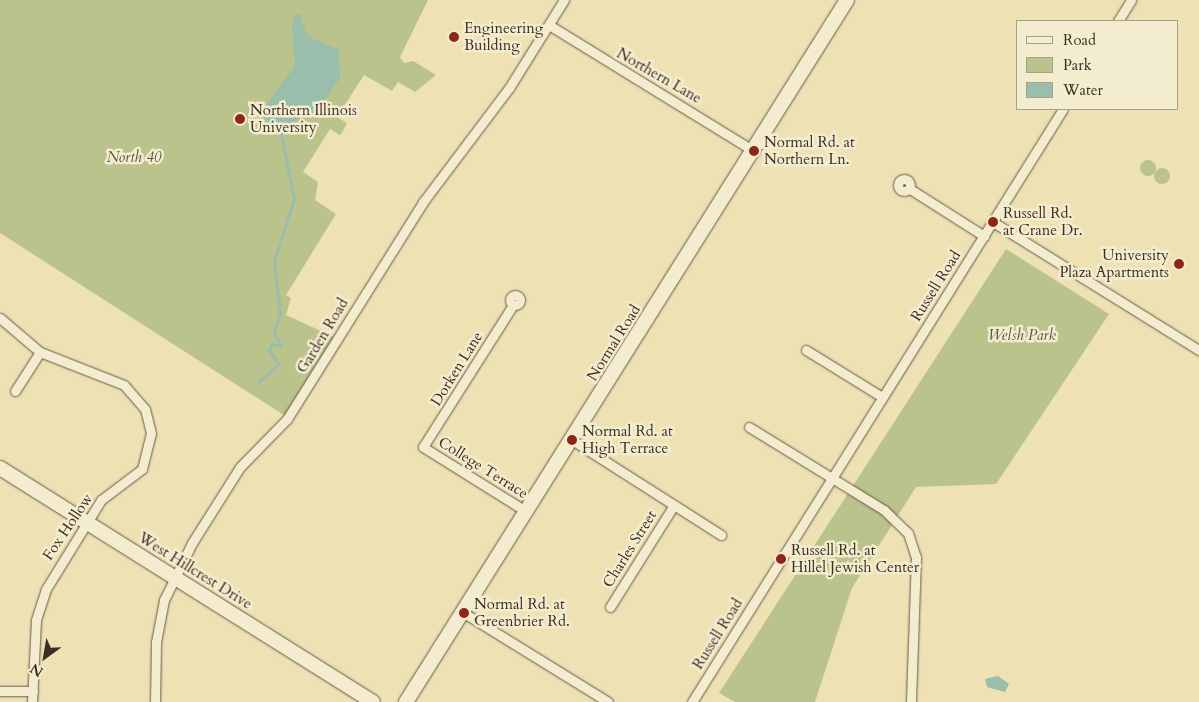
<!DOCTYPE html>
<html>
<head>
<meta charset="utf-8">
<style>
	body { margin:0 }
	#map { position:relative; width:1199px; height:702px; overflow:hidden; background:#eee2b5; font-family:Cardo,serif }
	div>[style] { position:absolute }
	.green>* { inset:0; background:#bac38c }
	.round { border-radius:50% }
	.water>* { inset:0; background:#99beab }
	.stream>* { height:2.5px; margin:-1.25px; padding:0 1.25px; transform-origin:1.25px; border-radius:1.25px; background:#99beab }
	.roads { filter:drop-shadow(0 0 1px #665a48) drop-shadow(0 0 1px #665a48) }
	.street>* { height:9px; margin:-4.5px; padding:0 4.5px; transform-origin:4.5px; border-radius:4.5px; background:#f4eccf }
	.street>.ring { margin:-4.5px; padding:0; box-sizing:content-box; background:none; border:9px solid #f4eccf; border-radius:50% }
	.secondary>* { height:14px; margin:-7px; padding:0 7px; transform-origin:7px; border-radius:7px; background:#f4eccf }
	.dots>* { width:14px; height:14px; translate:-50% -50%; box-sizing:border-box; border:2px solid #f4eccf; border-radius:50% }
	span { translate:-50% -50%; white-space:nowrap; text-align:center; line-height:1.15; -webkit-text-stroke:5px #f4eccf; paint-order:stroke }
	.poi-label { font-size:15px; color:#392d24 }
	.left { translate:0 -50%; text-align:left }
	.right { translate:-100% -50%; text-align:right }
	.street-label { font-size:15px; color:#392d24 }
	.park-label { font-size:15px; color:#59523e; font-style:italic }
	.legend { position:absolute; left:1016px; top:20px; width:162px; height:90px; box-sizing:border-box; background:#f4eccf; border:1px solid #a9a08b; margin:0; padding:6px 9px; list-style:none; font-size:15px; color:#392d24 }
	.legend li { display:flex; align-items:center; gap:10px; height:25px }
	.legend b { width:25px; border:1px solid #a9a08b }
	.north { position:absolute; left:20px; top:632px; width:50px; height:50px; -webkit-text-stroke:4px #f4eccf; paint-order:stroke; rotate:212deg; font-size:14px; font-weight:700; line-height:20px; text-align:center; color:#392d24 }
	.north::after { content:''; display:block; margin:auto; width:18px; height:22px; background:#392d24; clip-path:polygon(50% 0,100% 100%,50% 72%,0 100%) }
</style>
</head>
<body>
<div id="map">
	<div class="green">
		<i style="clip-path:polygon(0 0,428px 0,400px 57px,404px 63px,413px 61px,436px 75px,415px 92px,398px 82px,392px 91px,364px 75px,337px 117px,347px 123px,343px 131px,340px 135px,330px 129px,303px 172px,318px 182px,315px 200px,336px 214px,286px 295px,291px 298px,286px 315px,336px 338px,287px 417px,0 233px)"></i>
		<i class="round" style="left:1140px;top:160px;width:16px;height:16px"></i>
		<i class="round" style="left:1154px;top:168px;width:16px;height:16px"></i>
		<i style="clip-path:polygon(1006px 249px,1109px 314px,996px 484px,916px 487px,852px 588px,815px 702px,735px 702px,719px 693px)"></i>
	</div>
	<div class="water">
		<i style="clip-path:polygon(300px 14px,307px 36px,339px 50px,340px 78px,316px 112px,290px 123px,271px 124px,262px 116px,263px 109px,295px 66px,292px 26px,295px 15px)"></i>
		<i style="clip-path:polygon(998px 676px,1009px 684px,1005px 692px,987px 687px,985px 679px)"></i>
	</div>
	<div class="stream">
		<i style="left:259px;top:382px;width:26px;rotate:-43deg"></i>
		<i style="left:278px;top:364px;width:16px;rotate:-125deg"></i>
		<i style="left:269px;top:351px;width:8px;rotate:-67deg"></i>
		<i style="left:272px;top:344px;width:8px;rotate:7deg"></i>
		<i style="left:280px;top:345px;width:14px;rotate:-115deg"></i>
		<i style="left:274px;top:332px;width:20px;rotate:-72deg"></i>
		<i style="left:280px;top:313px;width:52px;rotate:-96.6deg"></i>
		<i style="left:274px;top:261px;width:65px;rotate:-72.1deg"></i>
		<i style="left:294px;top:199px;width:76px;rotate:-101.3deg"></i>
	</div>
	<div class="roads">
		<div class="street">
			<i style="left:1118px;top:21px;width:25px;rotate:-58deg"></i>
			<i style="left:549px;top:25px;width:241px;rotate:31.6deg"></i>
			<i class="ring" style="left:898px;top:179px;width:3px;height:3px"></i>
			<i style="left:910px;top:189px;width:88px;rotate:32.4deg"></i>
			<i style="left:993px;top:222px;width:243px;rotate:31.9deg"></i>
			<i class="ring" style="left:510px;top:295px;width:1px;height:1px"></i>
			<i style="left:513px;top:305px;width:168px;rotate:122.4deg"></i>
			<i style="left:423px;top:447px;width:123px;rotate:32deg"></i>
			<i style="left:0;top:318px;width:52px;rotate:40.4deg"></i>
			<i style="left:40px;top:352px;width:90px;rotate:21.4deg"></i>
			<i style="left:124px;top:385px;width:32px;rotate:49deg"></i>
			<i style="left:145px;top:409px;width:25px;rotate:76deg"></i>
			<i style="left:151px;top:433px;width:37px;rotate:104deg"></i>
			<i style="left:142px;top:469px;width:51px;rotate:142.9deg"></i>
			<i style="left:101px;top:500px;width:105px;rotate:121.7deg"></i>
			<i style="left:46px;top:589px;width:33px;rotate:108deg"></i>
			<i style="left:36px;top:620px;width:82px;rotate:92.8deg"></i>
			<i style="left:806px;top:350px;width:89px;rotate:31.7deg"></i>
			<i style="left:15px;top:391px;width:46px;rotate:-57.3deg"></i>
			<i style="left:749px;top:427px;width:158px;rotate:31.6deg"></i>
			<i style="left:884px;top:510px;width:33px;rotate:44deg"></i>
			<i style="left:908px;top:533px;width:25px;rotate:72deg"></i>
			<i style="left:916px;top:557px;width:145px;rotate:92deg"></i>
			<i style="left:572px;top:440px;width:177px;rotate:32.5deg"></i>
			<i style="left:610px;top:607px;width:120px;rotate:-57.9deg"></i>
			<i style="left:464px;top:613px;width:169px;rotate:31.7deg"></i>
			<i style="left:0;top:691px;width:33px"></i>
			<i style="left:155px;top:702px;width:60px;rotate:-89deg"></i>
			<i style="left:156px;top:642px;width:43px;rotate:-79.2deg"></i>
			<i style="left:164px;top:600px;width:64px;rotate:-63.8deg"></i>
			<i style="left:192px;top:543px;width:90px;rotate:-57.7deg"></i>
			<i style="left:240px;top:467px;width:67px;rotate:-45.6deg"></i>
			<i style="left:287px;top:419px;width:256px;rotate:-57.9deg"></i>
			<i style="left:423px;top:202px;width:143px;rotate:-53deg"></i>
			<i style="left:509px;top:88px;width:104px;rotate:-58deg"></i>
			<i style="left:692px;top:702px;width:699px;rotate:-57.97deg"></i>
		</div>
		<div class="secondary">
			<i style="left:0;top:468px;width:440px;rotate:32.1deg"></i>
			<i style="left:406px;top:702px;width:829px;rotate:-57.86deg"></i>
		</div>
	</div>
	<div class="dots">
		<i style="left:454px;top:37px;background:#8f2418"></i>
		<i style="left:240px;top:119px;background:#8f2418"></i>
		<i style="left:754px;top:151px;background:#8f2418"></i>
		<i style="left:993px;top:222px;background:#8f2418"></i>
		<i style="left:1179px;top:264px;background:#8f2418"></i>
		<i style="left:572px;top:440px;background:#8f2418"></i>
		<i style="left:781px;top:559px;background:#8f2418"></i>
		<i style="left:464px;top:613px;background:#8f2418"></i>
	</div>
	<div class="poi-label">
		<span class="left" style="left:464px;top:37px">Engineering<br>Building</span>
		<span class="left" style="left:250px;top:119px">Northern Illinois<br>University</span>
		<span class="left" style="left:764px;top:151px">Normal Rd. at<br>Northern Ln.</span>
		<span class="left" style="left:1003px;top:222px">Russell Rd.<br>at Crane Dr.</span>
		<span class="right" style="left:1169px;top:264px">University<br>Plaza Apartments</span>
		<span class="left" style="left:582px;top:440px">Normal Rd. at<br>High Terrace</span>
		<span class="left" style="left:791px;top:559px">Russell Rd. at<br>Hillel Jewish Center</span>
		<span class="left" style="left:474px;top:613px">Normal Rd. at<br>Greenbrier Rd.</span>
	</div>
	<div class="street-label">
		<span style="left:659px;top:76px;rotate:30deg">Northern Lane</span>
		<span style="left:936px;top:286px;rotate:-58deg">Russell Road</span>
		<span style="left:323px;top:336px;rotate:-59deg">Garden Road</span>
		<span style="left:614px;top:343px;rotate:-58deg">Normal Road</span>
		<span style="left:457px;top:369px;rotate:-58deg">Dorken Lane</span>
		<span style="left:483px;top:468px;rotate:32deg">College Terrace</span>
		<span style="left:68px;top:527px;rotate:-56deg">Fox Hollow</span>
		<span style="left:630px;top:549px;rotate:-58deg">Charles Street</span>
		<span style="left:195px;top:571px;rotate:32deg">West Hillcrest Drive</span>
		<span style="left:718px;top:634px;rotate:-58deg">Russell Road</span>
	</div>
	<div class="park-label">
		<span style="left:134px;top:158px">North 40</span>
		<span style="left:1022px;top:336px">Welsh Park</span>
	</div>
	<ul class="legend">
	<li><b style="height:6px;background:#f4eccf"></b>Road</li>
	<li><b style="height:14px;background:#bac38c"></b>Park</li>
	<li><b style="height:14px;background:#99beab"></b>Water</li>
	</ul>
	<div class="north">N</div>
</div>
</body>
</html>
